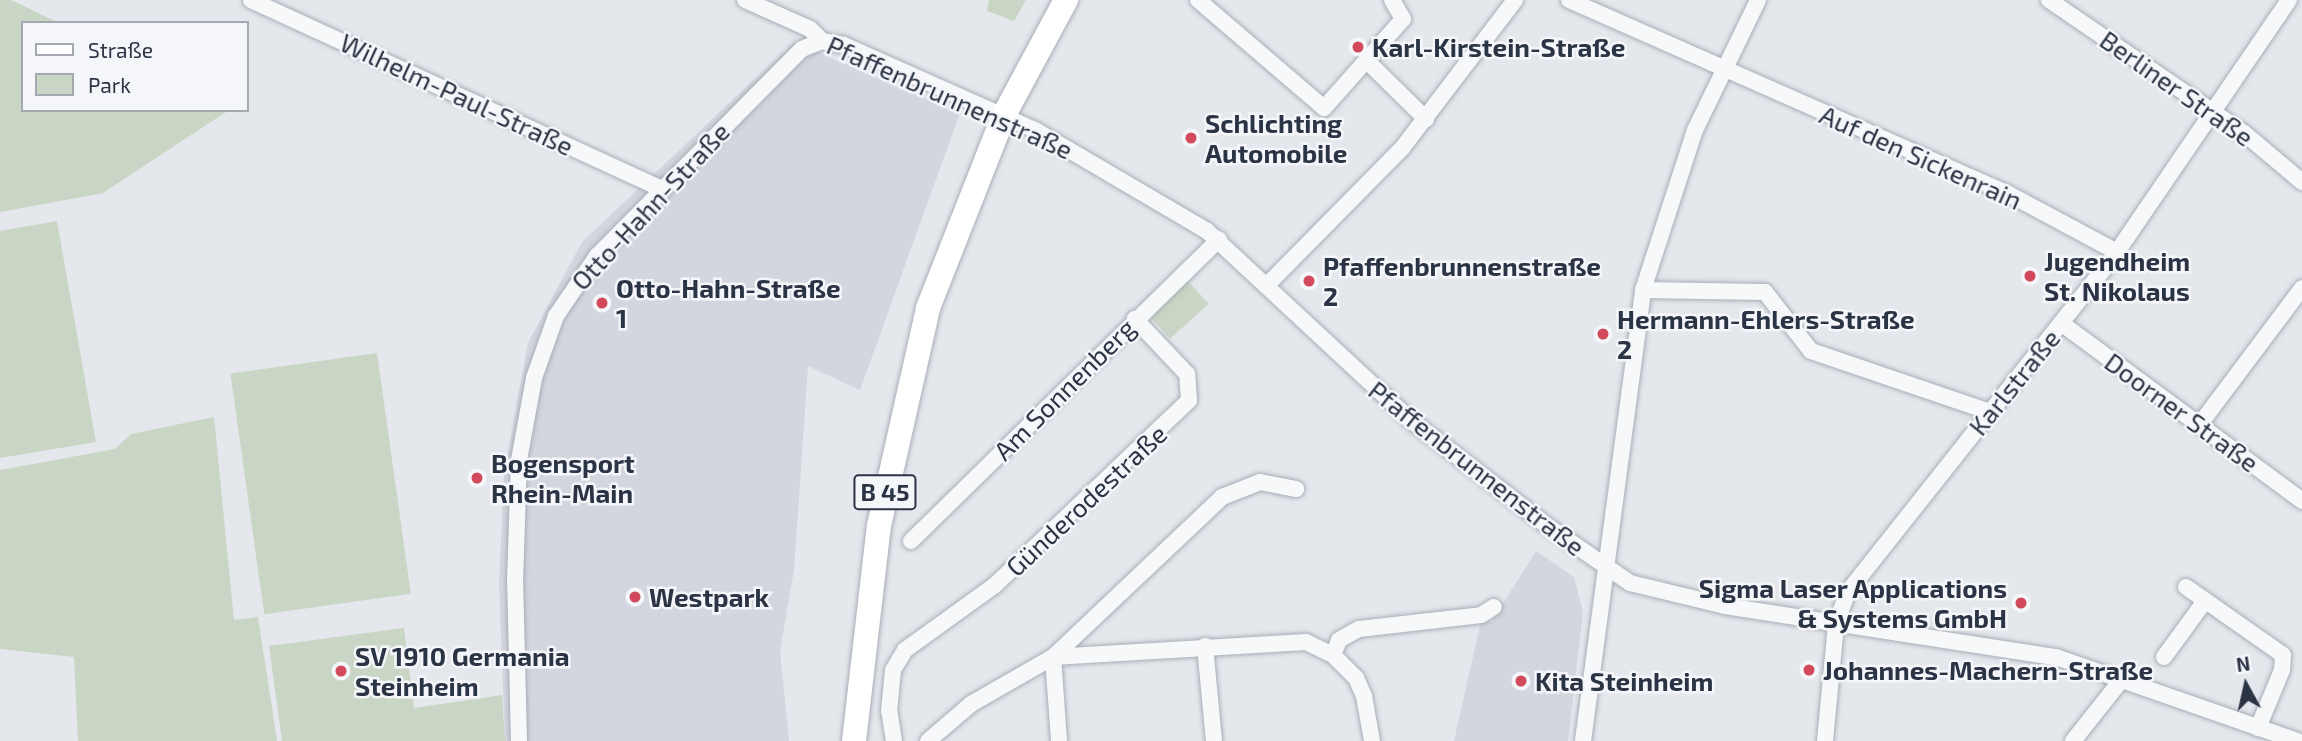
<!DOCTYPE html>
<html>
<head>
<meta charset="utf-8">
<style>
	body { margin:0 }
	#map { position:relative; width:2302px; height:741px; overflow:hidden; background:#e4e7ec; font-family:"Exo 2",sans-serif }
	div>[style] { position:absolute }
	.built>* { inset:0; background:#d2d6de }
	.green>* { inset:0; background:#c9d6c5; transform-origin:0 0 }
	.roads { filter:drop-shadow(0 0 2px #a9aeb7) drop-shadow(0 0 2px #a9aeb7) }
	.minor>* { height:16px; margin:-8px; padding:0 8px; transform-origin:8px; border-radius:8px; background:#f7f8fa }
	.primary>* { height:24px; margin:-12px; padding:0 12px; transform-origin:12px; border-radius:12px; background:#fff }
	.dots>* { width:19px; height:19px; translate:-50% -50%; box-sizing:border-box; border:4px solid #f4f6f9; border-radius:50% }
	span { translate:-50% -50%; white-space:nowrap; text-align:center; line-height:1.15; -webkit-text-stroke:5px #f4f6f9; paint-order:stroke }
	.shield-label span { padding:2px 5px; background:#f4f6f9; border:2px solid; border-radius:5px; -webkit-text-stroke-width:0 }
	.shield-label { font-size:24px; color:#2b3445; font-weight:700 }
	.poi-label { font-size:26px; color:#2b3445; font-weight:700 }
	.left { translate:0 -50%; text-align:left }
	.right { translate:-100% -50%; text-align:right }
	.street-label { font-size:26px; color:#2b3445 }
	.legend { position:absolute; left:21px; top:21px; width:228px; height:91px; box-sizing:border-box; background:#f4f6f9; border:2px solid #a4a8b1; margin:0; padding:9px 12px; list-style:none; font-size:21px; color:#2b3445 }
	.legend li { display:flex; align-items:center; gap:14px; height:35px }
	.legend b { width:35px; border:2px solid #a4a8b1 }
	.north { position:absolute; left:2211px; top:650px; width:70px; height:70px; -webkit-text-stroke:5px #f4f6f9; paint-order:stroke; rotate:352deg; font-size:19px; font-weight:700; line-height:28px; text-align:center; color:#2b3445 }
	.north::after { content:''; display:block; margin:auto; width:24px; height:32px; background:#2b3445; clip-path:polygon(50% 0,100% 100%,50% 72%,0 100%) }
</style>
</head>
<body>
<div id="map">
	<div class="built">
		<i style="clip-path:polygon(794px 42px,960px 113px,860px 390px,808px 366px,794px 570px,780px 651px,789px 741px,505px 741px,499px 584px,504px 475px,528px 343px,582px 242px)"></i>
		<i style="clip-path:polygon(1536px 551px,1574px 577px,1583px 612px,1568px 741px,1454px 741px,1481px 621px,1492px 621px)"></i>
	</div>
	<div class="green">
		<i style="clip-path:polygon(0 0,11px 0,59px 23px,23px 23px,23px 110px,229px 110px,103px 193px,0 212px)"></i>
		<i style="clip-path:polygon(989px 0,1026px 0,1014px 21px,987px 11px)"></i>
		<i style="clip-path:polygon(57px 221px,96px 442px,0 458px,0 231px)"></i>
		<i style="left:1188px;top:281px;width:31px;height:52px;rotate:48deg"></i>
		<i style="left:377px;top:353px;width:243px;height:148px;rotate:82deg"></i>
		<i style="clip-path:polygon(214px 417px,234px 620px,258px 617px,277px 741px,78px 741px,74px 657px,0 649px,0 470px,115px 449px,131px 434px)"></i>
		<i style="clip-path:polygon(404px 628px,414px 708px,502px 695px,505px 741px,282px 741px,269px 646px)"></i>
	</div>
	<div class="roads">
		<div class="minor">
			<i style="left:251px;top:0;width:452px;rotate:24.7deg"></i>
			<i style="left:745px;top:0;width:71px;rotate:24deg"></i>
			<i style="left:810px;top:29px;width:17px;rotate:45deg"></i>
			<i style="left:822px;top:41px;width:22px;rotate:10deg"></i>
			<i style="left:844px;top:45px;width:209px;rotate:24deg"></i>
			<i style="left:1035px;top:130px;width:199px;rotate:30.4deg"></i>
			<i style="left:1207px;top:231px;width:275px;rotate:42.9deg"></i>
			<i style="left:1408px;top:418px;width:175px;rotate:37.8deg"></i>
			<i style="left:1546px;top:525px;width:102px;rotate:34.6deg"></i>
			<i style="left:1630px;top:583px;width:98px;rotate:13.6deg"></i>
			<i style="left:1725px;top:606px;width:335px;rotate:8.8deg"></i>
			<i style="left:2056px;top:657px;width:255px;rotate:19.2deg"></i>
			<i style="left:1198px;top:0;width:166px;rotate:40.6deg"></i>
			<i style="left:1324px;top:108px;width:119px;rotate:-48.4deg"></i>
			<i style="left:1403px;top:19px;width:22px;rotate:-120deg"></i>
			<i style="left:1569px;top:0;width:479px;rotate:23.8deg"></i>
			<i style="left:2007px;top:193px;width:125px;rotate:28.2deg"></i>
			<i style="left:2049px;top:0;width:236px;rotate:34.3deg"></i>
			<i style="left:2244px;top:133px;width:76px;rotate:40.2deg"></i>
			<i style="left:1367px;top:61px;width:83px;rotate:44.5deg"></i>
			<i style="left:1268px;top:284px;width:192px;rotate:-45.4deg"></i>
			<i style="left:1403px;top:147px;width:185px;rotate:-52.7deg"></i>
			<i style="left:1643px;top:290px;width:122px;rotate:0.9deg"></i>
			<i style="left:1765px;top:292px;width:75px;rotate:52.1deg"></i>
			<i style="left:1811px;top:351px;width:189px;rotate:18.8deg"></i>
			<i style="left:2061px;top:323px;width:300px;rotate:36.4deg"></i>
			<i style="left:2200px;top:424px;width:170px;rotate:-53.1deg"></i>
			<i style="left:911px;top:541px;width:431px;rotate:-44.4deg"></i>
			<i style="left:2186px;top:587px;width:118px;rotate:35deg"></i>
			<i style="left:2283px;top:655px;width:15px;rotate:94deg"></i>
			<i style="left:2282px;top:670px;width:63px;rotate:112.5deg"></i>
			<i style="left:1205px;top:646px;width:95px;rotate:84.6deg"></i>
			<i style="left:1333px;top:655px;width:16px;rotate:-68deg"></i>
			<i style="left:1339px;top:640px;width:23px;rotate:-29deg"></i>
			<i style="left:1359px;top:629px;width:123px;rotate:-6.5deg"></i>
			<i style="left:1481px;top:615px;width:15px;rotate:-32deg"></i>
			<i style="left:1053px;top:657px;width:253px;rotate:-3.4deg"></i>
			<i style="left:1306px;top:642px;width:30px;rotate:26deg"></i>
			<i style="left:1333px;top:655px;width:33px;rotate:45deg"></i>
			<i style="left:1356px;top:678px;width:20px;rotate:66deg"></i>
			<i style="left:1364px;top:696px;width:46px;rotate:79.9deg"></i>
			<i style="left:1053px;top:657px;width:84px;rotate:85.9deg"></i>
			<i style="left:2164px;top:657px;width:69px;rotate:-53.8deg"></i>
			<i style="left:519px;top:741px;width:159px;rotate:-91.4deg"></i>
			<i style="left:515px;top:582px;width:122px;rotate:-88.1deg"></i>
			<i style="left:519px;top:460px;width:83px;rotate:-79.6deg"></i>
			<i style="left:534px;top:378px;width:66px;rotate:-70.5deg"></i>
			<i style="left:556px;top:316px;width:73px;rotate:-55.7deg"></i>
			<i style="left:597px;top:256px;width:291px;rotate:-45.3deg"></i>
			<i style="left:802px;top:49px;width:22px;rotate:-22deg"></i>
			<i style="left:894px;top:741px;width:30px;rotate:-99deg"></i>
			<i style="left:889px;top:711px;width:41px;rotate:-84.4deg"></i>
			<i style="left:893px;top:670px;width:23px;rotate:-59deg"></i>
			<i style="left:905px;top:650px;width:111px;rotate:-35.8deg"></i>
			<i style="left:995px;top:585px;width:268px;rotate:-43.6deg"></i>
			<i style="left:1189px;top:400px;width:26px;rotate:-94deg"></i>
			<i style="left:1187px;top:374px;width:76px;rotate:-133.4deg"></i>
			<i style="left:928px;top:741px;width:57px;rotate:-40.7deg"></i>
			<i style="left:971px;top:704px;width:95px;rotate:-29.8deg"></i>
			<i style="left:1053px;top:657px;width:233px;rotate:-43.4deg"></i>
			<i style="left:1222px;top:497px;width:41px;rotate:-21.5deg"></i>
			<i style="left:1260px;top:482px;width:37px;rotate:11deg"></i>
			<i style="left:1583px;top:741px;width:455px;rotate:-82.4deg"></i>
			<i style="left:1643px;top:290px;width:168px;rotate:-72deg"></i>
			<i style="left:1695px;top:130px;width:144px;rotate:-64.1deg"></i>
			<i style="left:1825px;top:741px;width:118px;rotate:-84.6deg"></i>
			<i style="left:1836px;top:624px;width:33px;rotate:-70deg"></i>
			<i style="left:1847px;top:593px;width:435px;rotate:-51.6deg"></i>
			<i style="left:2117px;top:252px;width:305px;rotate:-55.7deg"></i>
			<i style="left:2073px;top:741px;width:80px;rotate:-51.6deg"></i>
		</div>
		<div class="primary">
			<i style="left:854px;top:741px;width:216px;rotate:-83.4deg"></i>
			<i style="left:879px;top:526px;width:223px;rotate:-77.3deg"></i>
			<i style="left:928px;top:308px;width:207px;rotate:-68.5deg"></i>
			<i style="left:1004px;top:115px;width:131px;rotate:-61.7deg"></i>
		</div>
	</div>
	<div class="dots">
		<i style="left:1358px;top:47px;background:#d1495b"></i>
		<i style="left:1191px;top:138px;background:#d1495b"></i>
		<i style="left:2030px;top:276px;background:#d1495b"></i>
		<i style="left:1309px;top:281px;background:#d1495b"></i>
		<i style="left:602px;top:303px;background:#d1495b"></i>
		<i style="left:1603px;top:334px;background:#d1495b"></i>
		<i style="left:477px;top:478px;background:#d1495b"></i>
		<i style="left:635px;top:597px;background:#d1495b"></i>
		<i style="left:2021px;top:603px;background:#d1495b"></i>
		<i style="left:1809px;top:670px;background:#d1495b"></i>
		<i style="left:341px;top:671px;background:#d1495b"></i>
		<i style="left:1521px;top:681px;background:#d1495b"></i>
	</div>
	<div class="shield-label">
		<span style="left:885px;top:492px">B 45</span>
	</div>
	<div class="poi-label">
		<span class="left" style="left:1372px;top:47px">Karl-Kirstein-Straße</span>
		<span class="left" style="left:1205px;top:138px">Schlichting<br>Automobile</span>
		<span class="left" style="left:2044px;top:276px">Jugendheim<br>St. Nikolaus</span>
		<span class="left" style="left:1323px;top:281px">Pfaffenbrunnenstraße<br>2</span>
		<span class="left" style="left:616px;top:303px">Otto-Hahn-Straße<br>1</span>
		<span class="left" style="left:1617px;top:334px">Hermann-Ehlers-Straße<br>2</span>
		<span class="left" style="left:491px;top:478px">Bogensport<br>Rhein-Main</span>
		<span class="right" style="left:2007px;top:603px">Sigma Laser Applications<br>&amp; Systems GmbH</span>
		<span class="left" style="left:649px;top:597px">Westpark</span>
		<span class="left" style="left:355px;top:671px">SV 1910 Germania<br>Steinheim</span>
		<span class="left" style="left:1823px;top:670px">Johannes-Machern-Straße</span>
		<span class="left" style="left:1535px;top:681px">Kita Steinheim</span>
	</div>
	<div class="street-label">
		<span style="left:2177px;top:88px;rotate:35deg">Berliner Straße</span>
		<span style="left:457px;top:94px;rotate:25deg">Wilhelm-Paul-Straße</span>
		<span style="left:950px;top:97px;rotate:24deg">Pfaffenbrunnenstraße</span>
		<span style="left:1921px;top:157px;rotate:24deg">Auf den Sickenrain</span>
		<span style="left:650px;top:206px;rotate:-47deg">Otto-Hahn-Straße</span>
		<span style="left:2014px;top:382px;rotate:-51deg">Karlstraße</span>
		<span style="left:1064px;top:389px;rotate:-45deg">Am Sonnenberg</span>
		<span style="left:2182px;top:412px;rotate:36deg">Doorner Straße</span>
		<span style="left:1477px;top:468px;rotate:38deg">Pfaffenbrunnenstraße</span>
		<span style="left:1086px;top:500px;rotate:-43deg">Günderodestraße</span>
	</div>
	<ul class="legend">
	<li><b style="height:9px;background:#fff"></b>Straße</li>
	<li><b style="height:19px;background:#c9d6c5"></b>Park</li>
	</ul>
	<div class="north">N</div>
</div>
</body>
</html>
